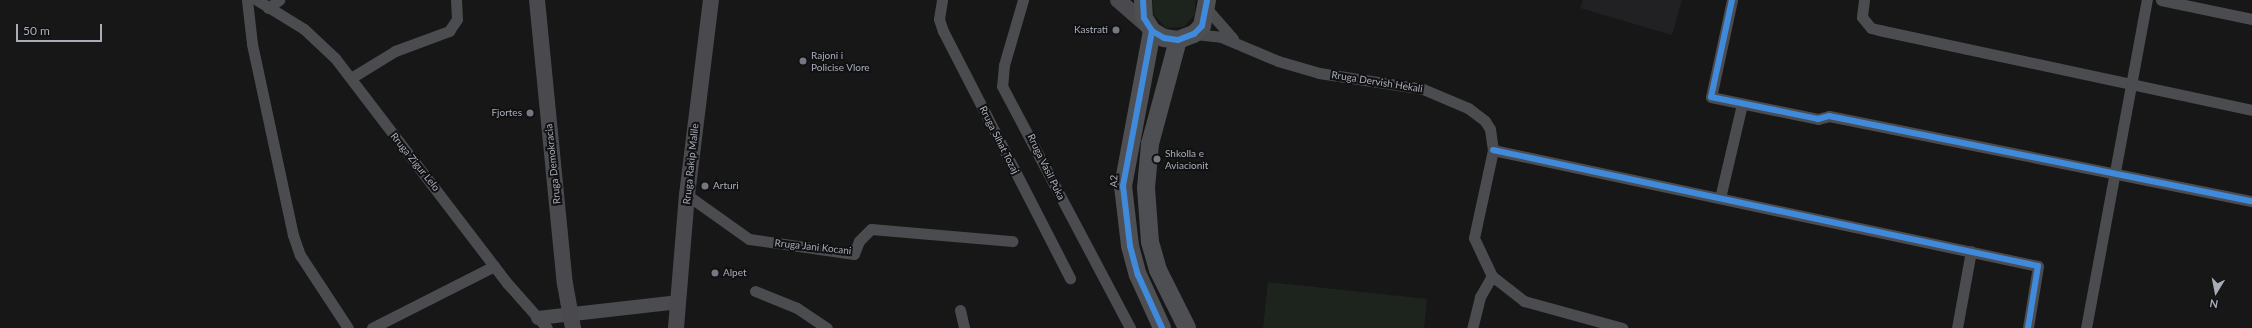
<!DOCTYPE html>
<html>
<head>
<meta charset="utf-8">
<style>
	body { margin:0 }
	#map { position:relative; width:2252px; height:328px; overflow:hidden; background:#171717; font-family:Lato,sans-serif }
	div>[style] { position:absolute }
	.built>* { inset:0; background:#212123 }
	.green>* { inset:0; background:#1d241e }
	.minor>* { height:11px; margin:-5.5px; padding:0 5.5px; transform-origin:5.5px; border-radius:5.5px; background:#4b4c50 }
	.tertiary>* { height:14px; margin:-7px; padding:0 7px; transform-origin:7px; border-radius:7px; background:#4b4c50 }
	.secondary>* { height:16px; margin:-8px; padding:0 8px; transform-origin:8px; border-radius:8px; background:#4a4a4e }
	.primary>* { height:18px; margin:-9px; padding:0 9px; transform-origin:9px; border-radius:9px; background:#4d4f52 }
	.cycleway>* { height:6px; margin:-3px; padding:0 3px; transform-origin:3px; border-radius:3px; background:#408adc }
	.dots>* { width:11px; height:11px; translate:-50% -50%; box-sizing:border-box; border:2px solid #111113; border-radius:50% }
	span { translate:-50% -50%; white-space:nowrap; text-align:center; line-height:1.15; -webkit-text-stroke:4px #111113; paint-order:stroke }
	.poi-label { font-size:10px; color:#a8adb8 }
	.right { translate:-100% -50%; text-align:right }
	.left { translate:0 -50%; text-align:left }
	.street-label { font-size:10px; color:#a8adb8 }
	.north { position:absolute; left:2196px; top:272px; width:40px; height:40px; -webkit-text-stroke:3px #111113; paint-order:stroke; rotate:190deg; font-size:11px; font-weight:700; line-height:16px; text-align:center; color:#a8adb8 }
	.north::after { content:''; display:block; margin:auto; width:14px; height:18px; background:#a8adb8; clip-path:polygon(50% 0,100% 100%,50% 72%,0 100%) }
	.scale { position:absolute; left:16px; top:24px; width:86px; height:18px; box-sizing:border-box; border:2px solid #a8adb8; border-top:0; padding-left:5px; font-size:12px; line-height:14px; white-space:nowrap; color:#a8adb8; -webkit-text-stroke:3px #111113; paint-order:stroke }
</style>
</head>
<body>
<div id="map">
	<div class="built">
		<i style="clip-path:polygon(1583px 0,1682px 0,1672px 35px,1580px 8px)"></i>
	</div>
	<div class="green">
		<i style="clip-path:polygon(1153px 0,1195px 0,1195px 14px,1184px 27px,1166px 28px,1154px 15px)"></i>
		<i style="clip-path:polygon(1268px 282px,1427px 299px,1424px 328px,1263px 328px)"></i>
	</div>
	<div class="minor">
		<i style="left:247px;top:0;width:44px;rotate:83.5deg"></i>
		<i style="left:252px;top:44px;width:195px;rotate:77.9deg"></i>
		<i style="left:293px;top:235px;width:21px;rotate:71deg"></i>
		<i style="left:300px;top:255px;width:87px;rotate:56.7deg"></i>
		<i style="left:257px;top:0;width:55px;rotate:31.7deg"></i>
		<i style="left:304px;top:29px;width:42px;rotate:43.1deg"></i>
		<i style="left:335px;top:58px;width:283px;rotate:52.6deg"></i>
		<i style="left:507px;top:283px;width:60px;rotate:48.4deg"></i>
		<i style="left:942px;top:0;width:19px;rotate:99deg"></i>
		<i style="left:939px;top:19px;width:13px;rotate:72deg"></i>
		<i style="left:943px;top:31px;width:278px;rotate:62.8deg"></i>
		<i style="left:1023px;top:0;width:68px;rotate:106.3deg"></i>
		<i style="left:1004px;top:65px;width:21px;rotate:95deg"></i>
		<i style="left:1002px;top:86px;width:274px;rotate:62.1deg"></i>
		<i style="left:1732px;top:0;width:99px;rotate:102.2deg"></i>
		<i style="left:1711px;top:97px;width:109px;rotate:11.6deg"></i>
		<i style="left:1818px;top:119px;width:11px;rotate:-15deg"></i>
		<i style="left:1829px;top:116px;width:431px;rotate:11.4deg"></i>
		<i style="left:1864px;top:0;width:17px;rotate:97deg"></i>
		<i style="left:1862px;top:17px;width:14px;rotate:51deg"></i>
		<i style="left:1871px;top:28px;width:8px;rotate:14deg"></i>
		<i style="left:1879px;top:30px;width:381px;rotate:12.1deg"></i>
		<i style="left:2161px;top:0;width:93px;rotate:11.8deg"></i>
		<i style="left:268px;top:8px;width:14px;rotate:-36deg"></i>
		<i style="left:1208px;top:10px;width:38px;rotate:49deg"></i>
		<i style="left:1194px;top:34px;width:27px;rotate:6deg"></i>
		<i style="left:1221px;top:37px;width:62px;rotate:22.8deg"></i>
		<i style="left:1278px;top:61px;width:43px;rotate:16.3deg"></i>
		<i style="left:1319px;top:73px;width:105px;rotate:8.7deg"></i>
		<i style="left:1423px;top:89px;width:49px;rotate:22.9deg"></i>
		<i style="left:1468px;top:108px;width:21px;rotate:37deg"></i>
		<i style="left:1485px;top:121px;width:9px;rotate:58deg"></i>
		<i style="left:1490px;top:129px;width:21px;rotate:82deg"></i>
		<i style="left:1493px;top:150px;width:90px;rotate:102.2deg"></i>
		<i style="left:1474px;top:238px;width:42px;rotate:64.7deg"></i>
		<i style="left:1492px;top:276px;width:24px;rotate:120deg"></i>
		<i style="left:1480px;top:297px;width:32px;rotate:104deg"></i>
		<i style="left:351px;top:78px;width:52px;rotate:-31.5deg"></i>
		<i style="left:395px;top:51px;width:58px;rotate:-20.3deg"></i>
		<i style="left:449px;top:31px;width:14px;rotate:-56deg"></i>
		<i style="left:457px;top:19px;width:19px;rotate:-93deg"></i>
		<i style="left:1493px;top:150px;width:557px;rotate:12.02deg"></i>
		<i style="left:2038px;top:266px;width:63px;rotate:99.2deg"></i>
		<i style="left:687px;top:195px;width:76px;rotate:35.4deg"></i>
		<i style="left:749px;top:239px;width:106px;rotate:8.1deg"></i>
		<i style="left:854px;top:254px;width:14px;rotate:-69deg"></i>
		<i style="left:859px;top:241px;width:17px;rotate:-45deg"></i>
		<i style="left:871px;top:229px;width:142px;rotate:4.9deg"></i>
		<i style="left:1720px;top:198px;width:97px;rotate:-76.8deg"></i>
		<i style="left:1492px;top:276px;width:41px;rotate:38deg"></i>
		<i style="left:1524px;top:301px;width:102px;rotate:15.4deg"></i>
		<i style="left:755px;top:291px;width:45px;rotate:22deg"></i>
		<i style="left:797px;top:308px;width:36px;rotate:34deg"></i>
		<i style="left:960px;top:310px;width:18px;rotate:77deg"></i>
		<i style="left:372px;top:328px;width:137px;rotate:-26.9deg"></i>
		<i style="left:1957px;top:328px;width:78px;rotate:-79.7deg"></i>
		<i style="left:2086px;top:328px;width:334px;rotate:-79.5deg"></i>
	</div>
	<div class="tertiary">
		<i style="left:538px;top:318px;width:142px;rotate:-6.5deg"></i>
	</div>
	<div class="secondary">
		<i style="left:537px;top:0;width:285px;rotate:84.4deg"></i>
		<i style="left:565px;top:284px;width:45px;rotate:79.7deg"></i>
		<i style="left:1118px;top:0;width:38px;rotate:41deg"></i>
		<i style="left:676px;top:328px;width:133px;rotate:-85.3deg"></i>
		<i style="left:687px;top:195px;width:196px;rotate:-83deg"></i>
	</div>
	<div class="primary">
		<i style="left:1143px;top:0;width:18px;rotate:87deg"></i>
		<i style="left:1144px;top:18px;width:15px;rotate:58deg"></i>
		<i style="left:1152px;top:31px;width:14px;rotate:30deg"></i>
		<i style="left:1164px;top:38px;width:14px;rotate:8deg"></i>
		<i style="left:1178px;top:40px;width:17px;rotate:-21deg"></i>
		<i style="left:1194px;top:34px;width:11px;rotate:-45deg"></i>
		<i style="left:1202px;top:26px;width:26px;rotate:-79deg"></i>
		<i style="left:1152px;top:31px;width:158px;rotate:100.6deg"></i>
		<i style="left:1123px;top:186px;width:60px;rotate:83.3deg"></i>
		<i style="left:1130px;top:246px;width:30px;rotate:75deg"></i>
		<i style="left:1138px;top:275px;width:58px;rotate:65.6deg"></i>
		<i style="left:1178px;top:40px;width:108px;rotate:105.1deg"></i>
		<i style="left:1150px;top:144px;width:44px;rotate:95.2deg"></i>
		<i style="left:1146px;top:188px;width:54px;rotate:85.8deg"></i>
		<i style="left:1150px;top:242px;width:29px;rotate:74deg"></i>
		<i style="left:1158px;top:270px;width:65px;rotate:63.4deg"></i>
	</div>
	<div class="cycleway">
		<i style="left:1143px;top:0;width:18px;rotate:87deg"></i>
		<i style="left:1144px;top:18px;width:15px;rotate:58deg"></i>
		<i style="left:1152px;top:31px;width:14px;rotate:30deg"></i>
		<i style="left:1164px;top:38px;width:14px;rotate:8deg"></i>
		<i style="left:1178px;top:40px;width:17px;rotate:-21deg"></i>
		<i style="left:1194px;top:34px;width:11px;rotate:-45deg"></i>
		<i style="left:1202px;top:26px;width:26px;rotate:-79deg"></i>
		<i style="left:1732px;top:0;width:99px;rotate:102.2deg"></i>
		<i style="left:1711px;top:97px;width:109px;rotate:11.6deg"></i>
		<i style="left:1818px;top:119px;width:11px;rotate:-15deg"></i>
		<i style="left:1829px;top:116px;width:431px;rotate:11.4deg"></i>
		<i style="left:1152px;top:31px;width:158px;rotate:100.6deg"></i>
		<i style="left:1123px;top:186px;width:60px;rotate:83.3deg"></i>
		<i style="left:1130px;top:246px;width:30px;rotate:75deg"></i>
		<i style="left:1138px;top:275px;width:58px;rotate:65.6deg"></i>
		<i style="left:1493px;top:150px;width:557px;rotate:12.02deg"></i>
		<i style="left:2038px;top:266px;width:63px;rotate:99.2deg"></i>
	</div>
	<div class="dots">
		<i style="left:1116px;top:30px;background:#757880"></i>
		<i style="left:803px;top:61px;background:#757880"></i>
		<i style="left:530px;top:113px;background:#757880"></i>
		<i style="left:1157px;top:159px;background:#757880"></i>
		<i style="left:705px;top:186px;background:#757880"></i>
		<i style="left:715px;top:273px;background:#757880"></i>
	</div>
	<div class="poi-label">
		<span class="right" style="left:1108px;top:30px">Kastrati</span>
		<span class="left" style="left:811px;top:61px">Rajoni i<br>Policise Vlore</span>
		<span class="right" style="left:522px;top:113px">Fjortes</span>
		<span class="left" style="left:1165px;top:159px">Shkolla e<br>Aviacionit</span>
		<span class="left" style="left:713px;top:186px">Arturi</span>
		<span class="left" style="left:723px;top:273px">Alpet</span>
	</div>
	<div class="street-label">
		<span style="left:1377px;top:82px;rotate:9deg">Rruga Dervish Hekali</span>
		<span style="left:999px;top:140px;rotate:63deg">Rruga Sihat Tozaj</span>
		<span style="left:415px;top:162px;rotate:51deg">Rruga Zigur Lelo</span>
		<span style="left:553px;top:164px;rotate:-96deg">Rruga Demokracia</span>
		<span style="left:691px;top:164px;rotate:-84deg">Rruga Rakip Malile</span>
		<span style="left:1046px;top:167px;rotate:64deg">Rruga Vasil Puka</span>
		<span style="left:1114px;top:181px;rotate:-88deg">A2</span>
		<span style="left:813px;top:247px;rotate:6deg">Rruga Jani Kocani</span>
	</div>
	<div class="north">N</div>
	<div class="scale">50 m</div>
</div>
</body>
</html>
